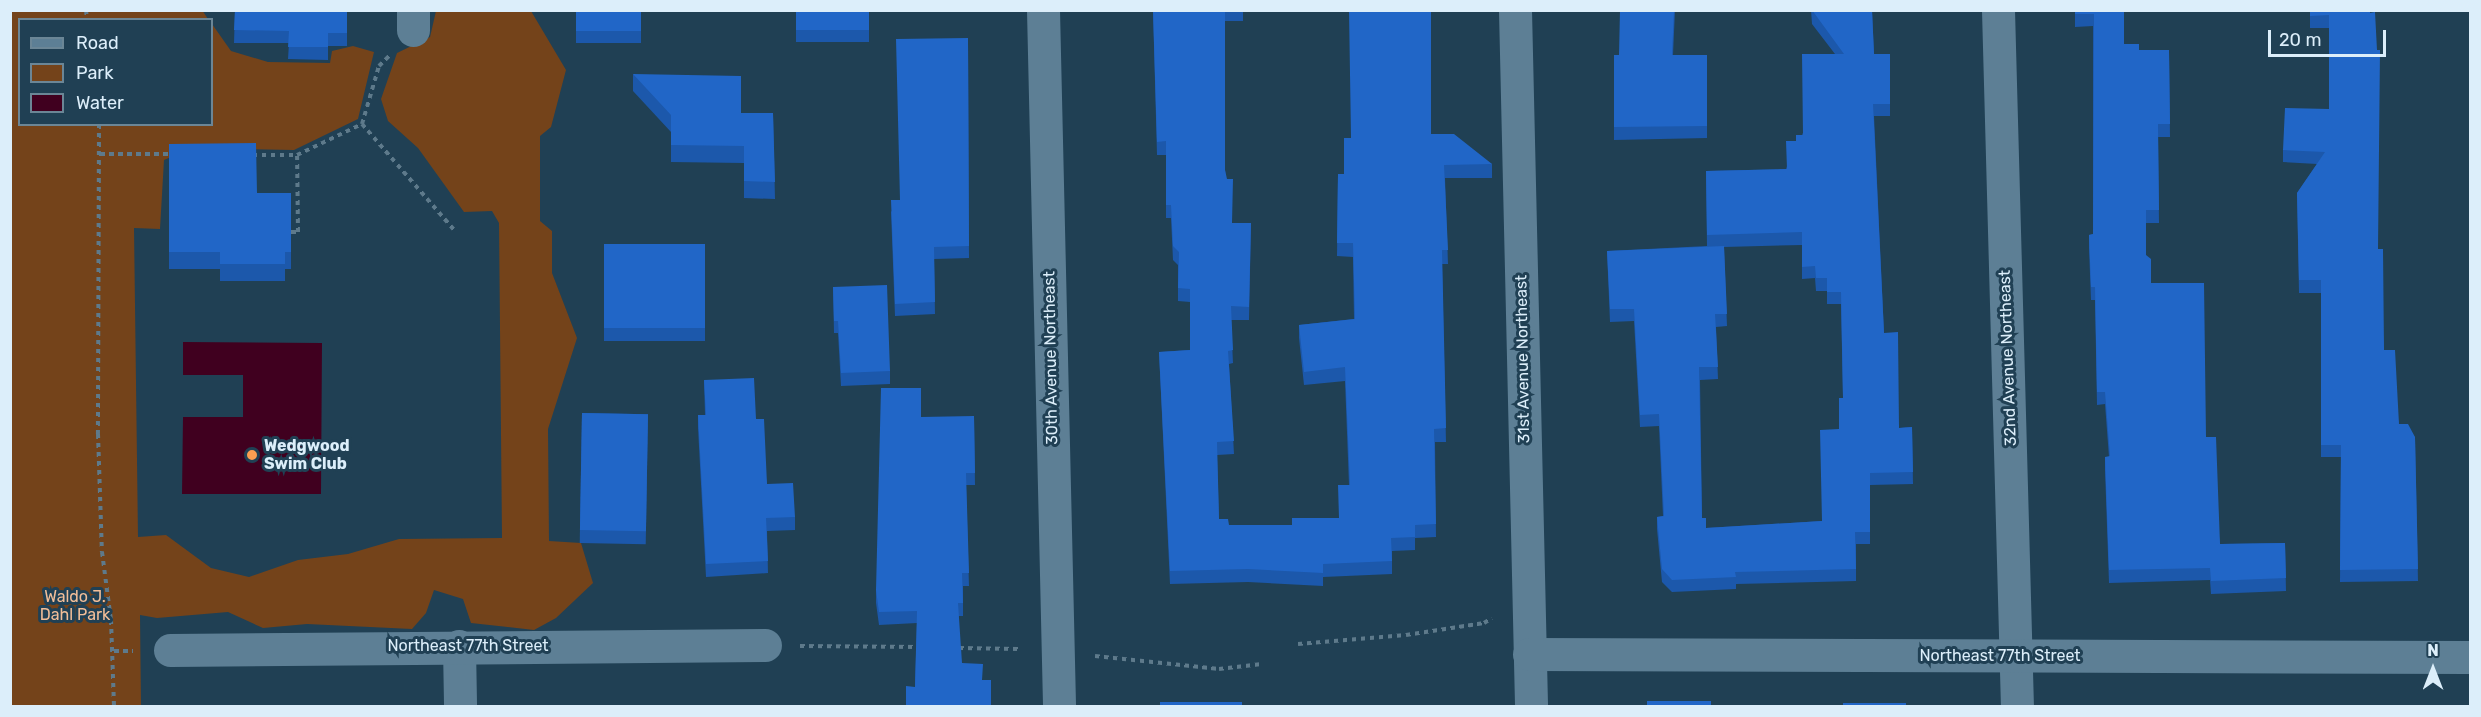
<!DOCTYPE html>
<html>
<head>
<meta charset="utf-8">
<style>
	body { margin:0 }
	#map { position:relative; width:2481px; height:717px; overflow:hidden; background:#204054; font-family:Rubik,sans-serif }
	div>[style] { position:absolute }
	.green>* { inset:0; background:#74431a }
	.water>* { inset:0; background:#40001f }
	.path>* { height:4px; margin-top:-2px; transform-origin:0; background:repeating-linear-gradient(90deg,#5e7a8b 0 4.5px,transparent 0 9px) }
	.street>* { height:33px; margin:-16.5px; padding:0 16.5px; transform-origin:16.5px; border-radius:16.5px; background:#5d7f95 }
	.wall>* { inset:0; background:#1c58ab; transform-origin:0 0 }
	.building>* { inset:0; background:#2166c7; transform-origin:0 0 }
	.dots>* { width:16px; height:16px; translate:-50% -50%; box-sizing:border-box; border:3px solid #204054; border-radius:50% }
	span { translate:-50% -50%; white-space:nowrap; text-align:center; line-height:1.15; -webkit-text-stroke:6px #204054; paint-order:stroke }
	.street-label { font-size:16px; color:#dceefa }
	.poi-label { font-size:16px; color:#dceefa; font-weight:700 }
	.left { translate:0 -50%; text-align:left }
	.park-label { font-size:16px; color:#f2be98 }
	.frame { position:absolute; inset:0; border:12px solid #dceefa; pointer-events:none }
	.legend { position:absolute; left:18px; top:18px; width:195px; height:108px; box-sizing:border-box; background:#204054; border:2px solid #6b8696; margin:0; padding:8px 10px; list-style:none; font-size:18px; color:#dceefa }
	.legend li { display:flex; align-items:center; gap:12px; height:30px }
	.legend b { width:30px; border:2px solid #6b8696 }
	.north { position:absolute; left:2403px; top:639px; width:60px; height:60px; -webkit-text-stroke:4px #204054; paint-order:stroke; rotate:0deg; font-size:16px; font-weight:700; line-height:24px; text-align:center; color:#dceefa }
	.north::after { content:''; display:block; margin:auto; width:21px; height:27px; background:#dceefa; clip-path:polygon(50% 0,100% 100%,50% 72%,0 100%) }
	.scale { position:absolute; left:2268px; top:30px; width:118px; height:27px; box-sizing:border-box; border:3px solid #dceefa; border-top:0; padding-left:8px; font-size:18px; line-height:21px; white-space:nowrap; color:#dceefa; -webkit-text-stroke:4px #204054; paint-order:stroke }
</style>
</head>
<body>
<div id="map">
	<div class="green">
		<i style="clip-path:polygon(202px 10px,208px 19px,20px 20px,20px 124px,212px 124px,212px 24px,231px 51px,268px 62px,330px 63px,332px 51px,353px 46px,374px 52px,358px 119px,294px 150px,193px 148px,164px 160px,160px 229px,134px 228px,138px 537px,166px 535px,211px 568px,249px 577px,298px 560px,348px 554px,399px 539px,502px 538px,499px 223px,492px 211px,464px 212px,418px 148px,388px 121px,381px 99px,397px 53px,430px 37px,436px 11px,531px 11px,566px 70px,551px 127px,540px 136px,540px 221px,552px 231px,552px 273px,577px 338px,548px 429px,549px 541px,581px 543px,593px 583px,556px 618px,534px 630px,471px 623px,463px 599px,434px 590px,426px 613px,412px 629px,307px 624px,263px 628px,228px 612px,157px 618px,140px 615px,141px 706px,11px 706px,10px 11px)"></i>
	</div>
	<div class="water">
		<i style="clip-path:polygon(183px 342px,322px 343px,321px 494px,182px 494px,183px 417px,243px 417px,243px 375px,183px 375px)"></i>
	</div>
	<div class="path">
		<i style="left:86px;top:10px;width:10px;rotate:84deg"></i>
		<i style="left:99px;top:124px;width:310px;rotate:90.2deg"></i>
		<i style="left:98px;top:434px;width:118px;rotate:88.1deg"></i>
		<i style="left:102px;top:552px;width:69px;rotate:82.5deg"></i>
		<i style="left:111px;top:620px;width:86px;rotate:88deg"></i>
		<i style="left:362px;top:124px;width:140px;rotate:49deg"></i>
		<i style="left:100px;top:154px;width:74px"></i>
		<i style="left:253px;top:155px;width:44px"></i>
		<i style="left:291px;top:232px;width:7px"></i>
		<i style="left:298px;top:232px;width:77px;rotate:-90.7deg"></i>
		<i style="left:297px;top:155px;width:72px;rotate:-25.5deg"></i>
		<i style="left:362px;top:124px;width:60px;rotate:-73.7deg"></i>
		<i style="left:379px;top:66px;width:14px;rotate:-45deg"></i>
		<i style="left:1298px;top:644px;width:108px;rotate:-4.8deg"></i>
		<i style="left:1406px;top:635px;width:79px;rotate:-8.7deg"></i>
		<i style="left:1484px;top:623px;width:9px;rotate:-32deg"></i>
		<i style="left:800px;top:646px;width:121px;rotate:0.5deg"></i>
		<i style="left:959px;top:648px;width:59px;rotate:1deg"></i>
		<i style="left:114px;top:651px;width:19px"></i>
		<i style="left:1095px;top:656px;width:125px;rotate:6deg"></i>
		<i style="left:1219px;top:669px;width:43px;rotate:-6.6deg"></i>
	</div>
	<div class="street">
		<i style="left:413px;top:10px;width:20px;rotate:90deg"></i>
		<i style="left:1043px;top:10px;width:696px;rotate:88.68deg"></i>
		<i style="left:1515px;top:10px;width:696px;rotate:88.68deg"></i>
		<i style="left:1998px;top:10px;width:696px;rotate:88.44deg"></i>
		<i style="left:459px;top:646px;width:60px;rotate:89deg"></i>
		<i style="left:170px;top:650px;width:595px;rotate:-0.48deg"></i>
		<i style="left:1529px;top:654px;width:941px;rotate:0.18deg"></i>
	</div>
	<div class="wall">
		<i style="clip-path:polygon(235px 10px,347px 10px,347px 46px,328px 46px,328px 60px,288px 59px,289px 43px,234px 43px)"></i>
		<i style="left:576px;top:10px;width:65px;height:33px"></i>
		<i style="left:796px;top:10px;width:73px;height:32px"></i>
		<i style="clip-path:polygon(1153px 10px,1243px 10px,1243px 21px,1225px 21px,1225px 170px,1232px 223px,1251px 223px,1249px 320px,1231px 320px,1233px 363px,1229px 364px,1234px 454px,1217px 455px,1219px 519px,1229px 525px,1292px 525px,1339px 518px,1349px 485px,1345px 381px,1304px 385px,1299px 338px,1299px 325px,1354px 319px,1353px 257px,1337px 256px,1338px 174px,1344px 174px,1431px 134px,1492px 164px,1492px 178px,1445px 178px,1448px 264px,1442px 264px,1446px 442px,1435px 442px,1436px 537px,1415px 538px,1415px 550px,1392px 551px,1392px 574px,1323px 577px,1323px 586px,1248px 582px,1170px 584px,1159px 352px,1190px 350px,1190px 302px,1178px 301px,1178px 265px,1173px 260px,1171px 218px,1166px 218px,1166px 155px,1157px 155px)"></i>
		<i style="clip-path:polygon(1675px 10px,1673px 55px,1707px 55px,1707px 138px,1614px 140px,1614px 55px,1619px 55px)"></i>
		<i style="clip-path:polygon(evenodd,1811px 10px,1872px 10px,1874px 54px,1890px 54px,1890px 116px,1874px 116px,1884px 333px,1899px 428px,1912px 427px,1913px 484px,1870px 485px,1870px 544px,1856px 544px,1856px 581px,1736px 584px,1736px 589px,1672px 592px,1662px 582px,1657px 529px,1657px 517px,1663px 516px,1659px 426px,1640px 427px,1634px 321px,1610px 322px,1607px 251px,1707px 246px,1706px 171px,1786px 169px,1796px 141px,1802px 135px,1835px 54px,1812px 24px,1811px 10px,1802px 245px,1802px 279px,1815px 278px,1816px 291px,1827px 291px,1827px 304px,1841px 304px,1843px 398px,1839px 429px,1822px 521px,1706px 528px,1702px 518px,1700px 380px,1718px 379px,1716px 327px,1727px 326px,1724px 247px,1802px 245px)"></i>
		<i style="clip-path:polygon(2075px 10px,2124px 10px,2124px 44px,2139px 50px,2169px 50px,2170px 137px,2158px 137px,2159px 223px,2146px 223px,2146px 255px,2151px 283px,2206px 437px,2220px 544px,2285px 543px,2286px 591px,2211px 594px,2210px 580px,2109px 583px,2105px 470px,2105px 457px,2109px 457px,2105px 404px,2097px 405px,2095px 300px,2091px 300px,2089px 248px,2089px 235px,2093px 234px,2093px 26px,2075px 27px)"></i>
		<i style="clip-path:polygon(2310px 10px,2370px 10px,2378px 249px,2384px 350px,2399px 424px,2415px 437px,2418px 581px,2340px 582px,2341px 457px,2321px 457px,2321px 293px,2299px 293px,2297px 193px,2317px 164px,2283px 162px,2283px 150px,2329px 109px,2329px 28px,2310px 28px)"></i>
		<i style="clip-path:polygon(968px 38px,969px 258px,934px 259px,935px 314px,895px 316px,891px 212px,900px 200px)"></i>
		<i style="clip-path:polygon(633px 74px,741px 113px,773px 113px,775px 199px,744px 198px,744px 163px,671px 162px,671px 132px,633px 91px)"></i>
		<i style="clip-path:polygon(169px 144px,257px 193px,291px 193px,291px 269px,285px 269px,285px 281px,220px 281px,220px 269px,169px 269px)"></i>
		<i style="left:604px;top:244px;width:101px;height:97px"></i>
		<i style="clip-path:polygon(833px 287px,890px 371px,890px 384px,841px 386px,838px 333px,834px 333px)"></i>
		<i style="clip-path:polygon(704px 380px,756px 419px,767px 484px,795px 517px,795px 530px,767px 531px,768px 573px,706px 577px,698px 428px,698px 415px,705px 415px)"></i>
		<i style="left:582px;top:413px;width:66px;height:130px;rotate:1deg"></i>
		<i style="clip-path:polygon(974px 416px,975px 485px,966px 485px,969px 586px,963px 586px,963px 616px,959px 616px,915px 687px,917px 623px,879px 625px,876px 603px,876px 590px)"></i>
	</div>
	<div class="building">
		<i style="clip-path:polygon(235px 10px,347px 10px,347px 33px,328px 33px,328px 47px,288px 47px,289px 31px,234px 30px)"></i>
		<i style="left:576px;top:10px;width:65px;height:21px"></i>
		<i style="left:796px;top:10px;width:73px;height:20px"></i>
		<i style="clip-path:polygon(1153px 10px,1225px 10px,1225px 170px,1227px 179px,1233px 179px,1232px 223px,1251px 223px,1249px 307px,1231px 306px,1233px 350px,1228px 351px,1234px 441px,1217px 442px,1219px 519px,1228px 519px,1229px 525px,1292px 525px,1292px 518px,1339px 518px,1338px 485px,1350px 485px,1345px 367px,1304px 372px,1299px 325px,1355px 319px,1353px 243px,1337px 243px,1338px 174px,1344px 174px,1344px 138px,1351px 138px,1349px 10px,1431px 10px,1431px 134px,1454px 134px,1492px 164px,1444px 165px,1448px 250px,1442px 250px,1446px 428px,1434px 429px,1436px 524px,1415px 525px,1415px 537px,1391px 538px,1392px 561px,1323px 564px,1323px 573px,1248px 569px,1170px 571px,1159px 352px,1190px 350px,1190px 289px,1178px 288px,1179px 252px,1173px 246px,1171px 205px,1166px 205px,1166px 141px,1157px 142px)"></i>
		<i style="clip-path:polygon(1620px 10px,1674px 10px,1672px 55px,1707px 55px,1707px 126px,1614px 127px,1614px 55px,1619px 55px)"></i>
		<i style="clip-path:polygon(1812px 10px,1872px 10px,1874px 54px,1890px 54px,1890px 104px,1873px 104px,1884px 333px,1898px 332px,1899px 428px,1912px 427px,1913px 472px,1870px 473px,1870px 532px,1855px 532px,1856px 569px,1735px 572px,1736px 577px,1672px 580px,1662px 569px,1657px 517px,1664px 516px,1659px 414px,1640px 415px,1634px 309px,1610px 309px,1607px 251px,1724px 246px,1727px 314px,1715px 314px,1718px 367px,1699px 367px,1702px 518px,1706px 518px,1706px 528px,1822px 521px,1820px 430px,1839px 429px,1839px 398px,1843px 398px,1841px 292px,1827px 292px,1827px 278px,1816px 278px,1815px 266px,1802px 267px,1802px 232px,1707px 235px,1706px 171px,1787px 169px,1786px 141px,1796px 141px,1796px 135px,1803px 135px,1802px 54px,1844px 54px)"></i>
		<i style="clip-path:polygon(2075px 10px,2124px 10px,2124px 44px,2139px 44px,2139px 50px,2169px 50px,2170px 124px,2158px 124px,2159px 210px,2146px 210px,2146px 255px,2151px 259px,2151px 283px,2204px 283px,2206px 437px,2216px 437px,2220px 544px,2285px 543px,2286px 578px,2211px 581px,2210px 568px,2109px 570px,2105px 457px,2110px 456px,2105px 392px,2097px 392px,2095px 287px,2091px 287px,2089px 235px,2093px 234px,2094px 14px,2075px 14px)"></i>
		<i style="clip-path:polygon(2310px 10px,2370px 10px,2370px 13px,2375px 12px,2377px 50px,2380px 50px,2378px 249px,2383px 249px,2384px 350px,2395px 350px,2399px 424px,2408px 424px,2415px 437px,2418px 569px,2340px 570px,2341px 445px,2321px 445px,2321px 280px,2299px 280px,2297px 193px,2325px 152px,2283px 150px,2285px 108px,2329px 109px,2329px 15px,2310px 16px)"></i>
		<i style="clip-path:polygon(968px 38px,969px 246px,934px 247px,935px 302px,895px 304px,891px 200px,900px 200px,896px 39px)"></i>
		<i style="clip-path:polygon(633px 74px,741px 76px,741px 113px,773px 113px,775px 182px,744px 181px,744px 146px,671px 145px,671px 115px)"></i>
		<i style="clip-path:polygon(256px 143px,257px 193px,291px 193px,291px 252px,285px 252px,285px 264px,220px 264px,220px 252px,169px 252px,169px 144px)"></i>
		<i style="left:604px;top:244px;width:101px;height:84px"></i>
		<i style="clip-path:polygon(887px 285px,890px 371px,841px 373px,838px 321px,834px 321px,833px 287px)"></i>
		<i style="clip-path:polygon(754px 378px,756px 419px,764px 419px,767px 484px,793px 483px,795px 517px,766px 518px,768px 561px,706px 564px,698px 415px,706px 415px,704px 380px)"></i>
		<i style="clip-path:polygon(881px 388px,921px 388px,921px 417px,974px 416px,975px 473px,966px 473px,969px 573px,962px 573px,963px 603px,958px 603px,962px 663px,983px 664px,982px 680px,991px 680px,991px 706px,906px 706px,906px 686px,915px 687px,917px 611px,879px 612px,876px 590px)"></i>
		<i style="left:582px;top:413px;width:66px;height:117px;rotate:1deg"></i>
		<i style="left:1647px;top:701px;width:64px;height:5px"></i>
		<i style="left:1160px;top:702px;width:82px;height:4px"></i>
		<i style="left:1843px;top:703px;width:63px;height:3px"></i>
	</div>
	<div class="dots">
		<i style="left:252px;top:455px;background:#fb9e51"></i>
	</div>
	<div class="street-label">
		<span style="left:1051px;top:358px;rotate:-91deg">30th Avenue Northeast</span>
		<span style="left:2008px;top:358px;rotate:-92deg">32nd Avenue Northeast</span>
		<span style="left:1523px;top:359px;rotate:-91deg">31st Avenue Northeast</span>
		<span style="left:468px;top:646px">Northeast 77th Street</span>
		<span style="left:2000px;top:656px">Northeast 77th Street</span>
	</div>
	<div class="poi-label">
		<span class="left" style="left:264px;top:455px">Wedgwood<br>Swim Club</span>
	</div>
	<div class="park-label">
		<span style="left:75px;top:606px">Waldo J.<br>Dahl Park</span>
	</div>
	<div class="frame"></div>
	<ul class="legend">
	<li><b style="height:8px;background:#5d7f95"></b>Road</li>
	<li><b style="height:16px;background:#74431a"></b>Park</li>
	<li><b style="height:16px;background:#40001f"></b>Water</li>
	</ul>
	<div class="north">N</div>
	<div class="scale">20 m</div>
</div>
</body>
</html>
